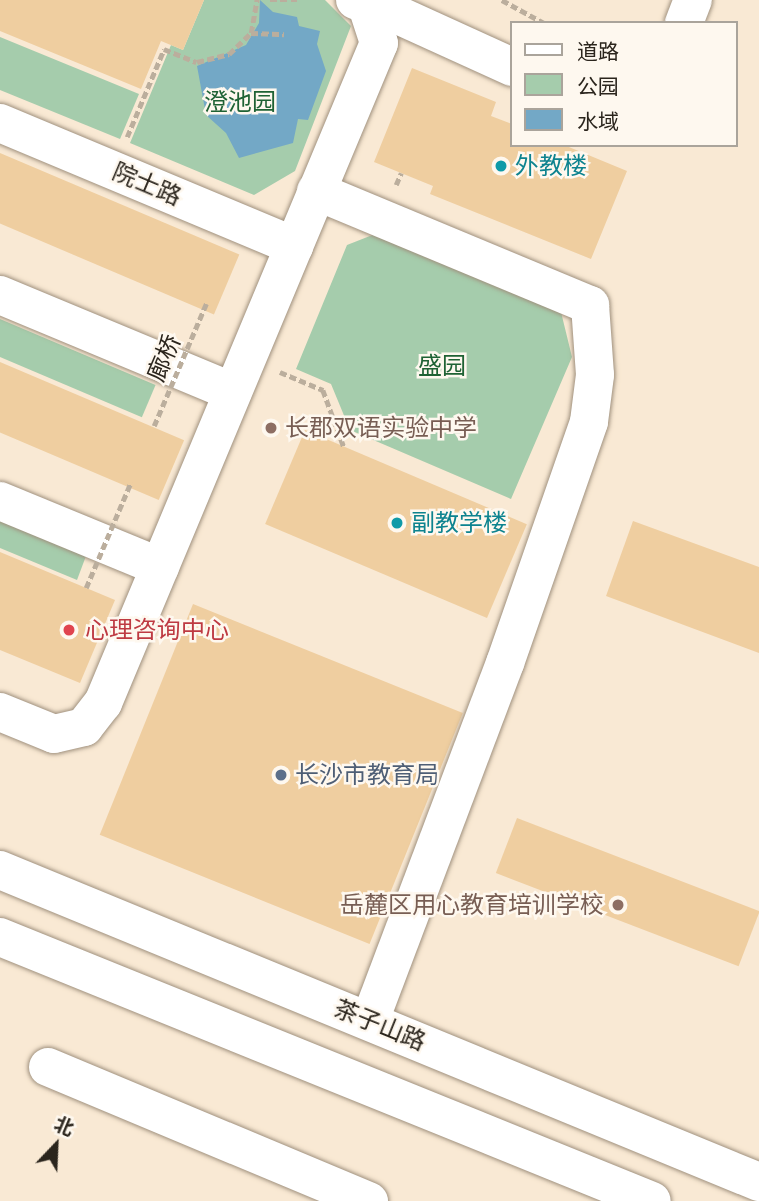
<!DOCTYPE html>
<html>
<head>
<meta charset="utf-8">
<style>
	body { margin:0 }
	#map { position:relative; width:759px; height:1201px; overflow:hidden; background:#f9e9d4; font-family:Quicksand,"Noto Sans SC",sans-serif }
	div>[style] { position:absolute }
	.green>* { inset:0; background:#a5ccac; transform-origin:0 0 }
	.water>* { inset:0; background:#73a8c6 }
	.building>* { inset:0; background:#efcea0; transform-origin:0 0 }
	.path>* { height:4.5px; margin-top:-2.25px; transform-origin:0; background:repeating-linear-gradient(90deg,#bbae9d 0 7px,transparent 0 10.5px) }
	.roads { filter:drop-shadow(0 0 2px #a0917e) drop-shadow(0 0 2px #a0917e) }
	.minor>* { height:38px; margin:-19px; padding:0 19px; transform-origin:19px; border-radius:19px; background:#fff }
	.major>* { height:38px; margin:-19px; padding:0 19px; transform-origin:19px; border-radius:19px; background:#fff }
	.path-bridge>* { height:4.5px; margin-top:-2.25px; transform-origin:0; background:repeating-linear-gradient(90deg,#bbae9d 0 7px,transparent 0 10.5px) }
	.dots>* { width:19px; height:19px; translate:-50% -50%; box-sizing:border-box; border:4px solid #fef8ef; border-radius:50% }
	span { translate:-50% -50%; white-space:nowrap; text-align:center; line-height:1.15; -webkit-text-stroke:5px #fef8ef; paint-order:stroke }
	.park-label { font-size:24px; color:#1f6234 }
	.culture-label { font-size:24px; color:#0d838f }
	.left { translate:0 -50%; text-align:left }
	.street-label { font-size:24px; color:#2b251d }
	.education-label { font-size:24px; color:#785e54 }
	.right { translate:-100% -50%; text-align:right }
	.health-label { font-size:24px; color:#be3a42 }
	.service-label { font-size:24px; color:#4e5e75 }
	.legend { position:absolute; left:510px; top:21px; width:228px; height:126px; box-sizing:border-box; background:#fef8ef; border:2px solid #aaa49b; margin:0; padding:9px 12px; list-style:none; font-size:21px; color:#2b251d }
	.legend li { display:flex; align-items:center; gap:14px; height:35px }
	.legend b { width:35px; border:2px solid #aaa49b }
	.north { position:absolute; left:21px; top:1110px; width:70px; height:70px; -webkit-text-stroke:5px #fef8ef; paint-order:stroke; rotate:23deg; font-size:19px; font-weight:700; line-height:28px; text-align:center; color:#2b251d }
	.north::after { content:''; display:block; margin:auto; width:24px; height:32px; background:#2b251d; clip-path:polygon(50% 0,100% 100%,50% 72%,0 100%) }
</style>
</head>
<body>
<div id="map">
	<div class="green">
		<i style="clip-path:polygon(204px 0,325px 0,351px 26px,295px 171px,254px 195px,130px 143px,171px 45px,183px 50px)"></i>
		<i style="clip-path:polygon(0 37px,139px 94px,120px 139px,0 90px)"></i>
		<i style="clip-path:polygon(375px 234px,561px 312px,572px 357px,511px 499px,350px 430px,331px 384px,296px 369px,347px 245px)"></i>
		<i style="left:0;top:319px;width:169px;height:35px;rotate:23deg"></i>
		<i style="clip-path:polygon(0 511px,89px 548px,77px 580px,0 548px)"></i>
	</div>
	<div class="water">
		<i style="clip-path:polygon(260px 0,273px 12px,297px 17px,299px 26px,320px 31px,317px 44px,326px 71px,308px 120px,298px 119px,293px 143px,239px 158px,226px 133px,206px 115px,197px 66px,246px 45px,259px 23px)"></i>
	</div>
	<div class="building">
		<i style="clip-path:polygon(0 0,204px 0,183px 50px,161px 41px,141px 89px,0 31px)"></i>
		<i style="clip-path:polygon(412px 68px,496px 102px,491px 116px,512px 124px,512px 145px,564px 145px,627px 171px,591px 259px,430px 194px,433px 186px,374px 162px)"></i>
		<i style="left:0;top:153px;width:260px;height:65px;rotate:23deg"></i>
		<i style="left:0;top:362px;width:200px;height:65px;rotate:23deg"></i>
		<i style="left:305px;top:430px;width:241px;height:102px;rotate:23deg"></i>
		<i style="clip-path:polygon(633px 521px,759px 567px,759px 653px,606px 596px)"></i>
		<i style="clip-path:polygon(0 552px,115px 600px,80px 683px,0 650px)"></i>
		<i style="left:193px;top:604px;width:291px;height:249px;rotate:22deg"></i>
		<i style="left:517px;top:818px;width:260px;height:59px;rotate:21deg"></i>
	</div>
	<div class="path">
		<i style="left:270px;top:0;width:27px"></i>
		<i style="left:502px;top:0;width:48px;rotate:28.7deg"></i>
		<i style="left:251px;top:33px;width:33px;rotate:2deg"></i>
		<i style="left:127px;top:137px;width:95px;rotate:-67.2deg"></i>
		<i style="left:164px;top:49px;width:35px;rotate:22deg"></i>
		<i style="left:197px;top:62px;width:33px;rotate:-14deg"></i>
		<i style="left:229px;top:54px;width:30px;rotate:-44deg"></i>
		<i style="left:251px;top:33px;width:34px;rotate:-80deg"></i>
		<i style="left:396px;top:185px;width:13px;rotate:-67deg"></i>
		<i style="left:280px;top:372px;width:47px;rotate:22.7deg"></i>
		<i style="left:323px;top:390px;width:61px;rotate:69.8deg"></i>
	</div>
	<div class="roads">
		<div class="minor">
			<i style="left:365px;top:0;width:162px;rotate:24.5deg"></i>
			<i style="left:684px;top:23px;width:25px;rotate:-69deg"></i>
			<i style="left:0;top:123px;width:319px;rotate:22.7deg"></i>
			<i style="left:316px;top:191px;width:297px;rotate:22.6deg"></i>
			<i style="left:590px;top:305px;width:70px;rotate:85.9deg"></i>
			<i style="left:595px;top:375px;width:47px;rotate:97.3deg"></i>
			<i style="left:589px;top:422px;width:255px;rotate:109.2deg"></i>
			<i style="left:505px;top:663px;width:382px;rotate:110.7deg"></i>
			<i style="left:0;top:295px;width:252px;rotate:22.6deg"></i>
			<i style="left:0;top:501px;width:173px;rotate:22.4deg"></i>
			<i style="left:0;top:712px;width:58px;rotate:22.2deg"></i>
			<i style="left:54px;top:734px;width:31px;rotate:-13deg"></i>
			<i style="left:84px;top:727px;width:31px;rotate:-52deg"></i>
			<i style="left:103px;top:703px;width:715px;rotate:-67.31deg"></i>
			<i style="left:379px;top:43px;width:40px;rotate:-108deg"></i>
			<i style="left:367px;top:5px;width:13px;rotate:-157deg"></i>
			<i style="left:48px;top:1067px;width:348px;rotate:22.7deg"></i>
		</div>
		<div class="major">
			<i style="left:0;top:870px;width:821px;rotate:22.35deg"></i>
			<i style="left:0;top:937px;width:703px;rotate:22.04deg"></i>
		</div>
	</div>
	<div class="path-bridge">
		<i style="left:154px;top:426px;width:133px;rotate:-66.9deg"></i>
		<i style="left:86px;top:588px;width:115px;rotate:-67deg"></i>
	</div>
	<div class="dots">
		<i style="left:501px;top:166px;background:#0f9aa8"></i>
		<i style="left:271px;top:428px;background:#8d6e63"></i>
		<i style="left:397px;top:523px;background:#0f9aa8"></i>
		<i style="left:69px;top:630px;background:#e0444e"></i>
		<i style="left:281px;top:775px;background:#5c6f8a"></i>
		<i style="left:618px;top:905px;background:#8d6e63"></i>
	</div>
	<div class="park-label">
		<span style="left:240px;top:102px">澄池园</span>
		<span style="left:442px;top:366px">盛园</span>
	</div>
	<div class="culture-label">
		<span class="left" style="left:515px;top:166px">外教楼</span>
		<span class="left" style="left:411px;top:523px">副教学楼</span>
	</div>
	<div class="street-label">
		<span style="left:147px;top:184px;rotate:23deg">院士路</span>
		<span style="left:164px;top:358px;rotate:-67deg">廊桥</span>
		<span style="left:380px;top:1025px;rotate:22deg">茶子山路</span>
	</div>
	<div class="education-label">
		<span class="left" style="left:285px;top:428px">长郡双语实验中学</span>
		<span class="right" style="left:604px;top:905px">岳麓区用心教育培训学校</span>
	</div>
	<div class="health-label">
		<span class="left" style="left:85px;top:630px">心理咨询中心</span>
	</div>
	<div class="service-label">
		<span class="left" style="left:295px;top:775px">长沙市教育局</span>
	</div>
	<ul class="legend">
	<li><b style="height:9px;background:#fff"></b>道路</li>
	<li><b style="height:19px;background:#a5ccac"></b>公园</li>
	<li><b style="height:19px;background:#73a8c6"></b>水域</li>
	</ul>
	<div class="north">北</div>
</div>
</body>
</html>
